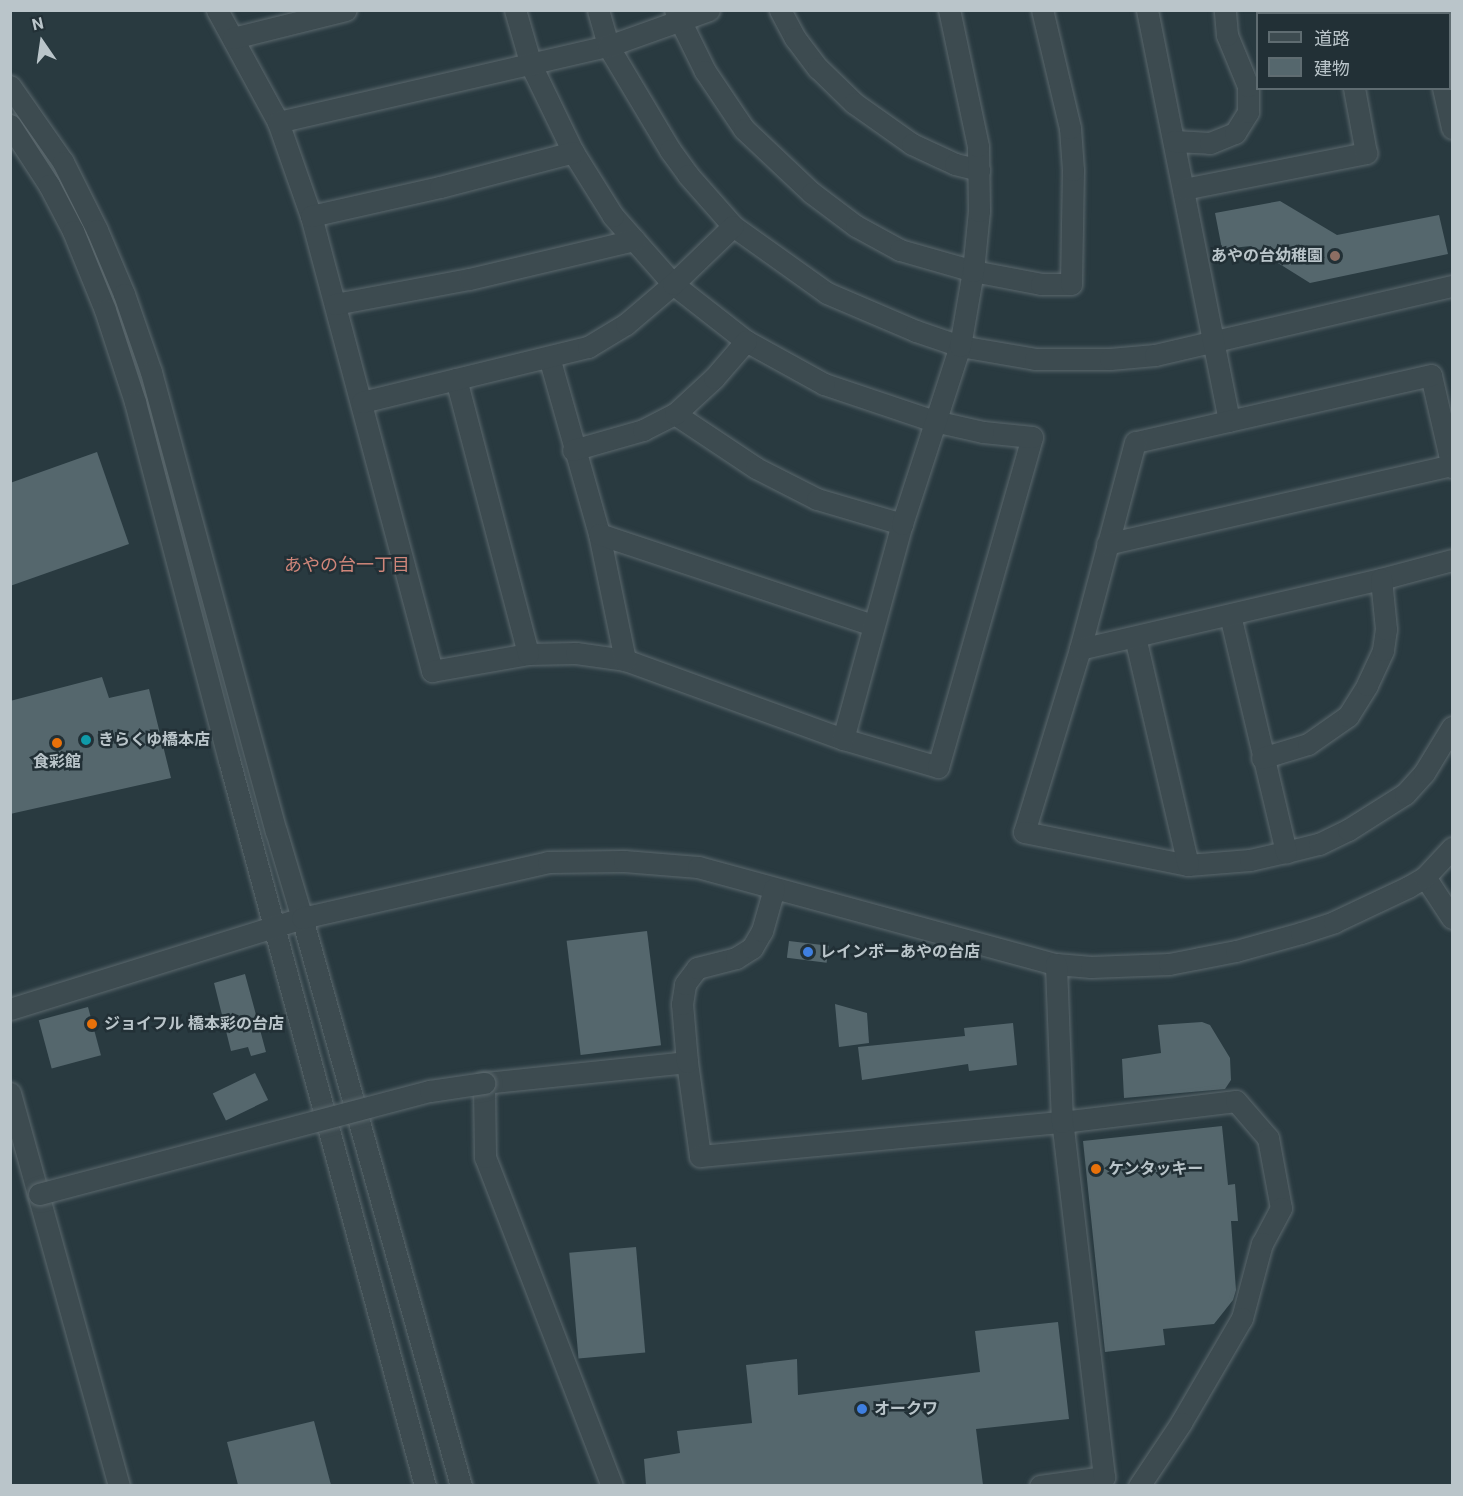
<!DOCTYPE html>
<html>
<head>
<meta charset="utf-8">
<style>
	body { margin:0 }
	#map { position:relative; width:1463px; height:1496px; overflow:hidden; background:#293a40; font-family:Roboto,"Noto Sans JP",sans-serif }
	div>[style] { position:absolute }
	.building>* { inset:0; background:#55676d; transform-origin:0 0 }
	.roads { filter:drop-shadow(0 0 2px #5b686d) drop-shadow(0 0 2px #5b686d) }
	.minor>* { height:21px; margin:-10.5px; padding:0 10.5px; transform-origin:10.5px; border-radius:10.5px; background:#3d4b50 }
	.bridges { filter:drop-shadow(0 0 2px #5b686d) drop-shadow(0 0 2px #5b686d) }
	.minor-bridge>* { height:21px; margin:-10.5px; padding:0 10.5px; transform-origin:10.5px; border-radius:10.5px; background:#3d4b50 }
	.dots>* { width:16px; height:16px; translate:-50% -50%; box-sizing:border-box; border:3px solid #223036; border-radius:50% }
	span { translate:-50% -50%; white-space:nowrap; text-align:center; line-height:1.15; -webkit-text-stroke:5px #223036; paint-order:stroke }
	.poi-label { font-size:16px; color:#bac5ca; font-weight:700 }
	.right { translate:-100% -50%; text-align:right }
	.left { translate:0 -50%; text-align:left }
	.neighbourhood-label { font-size:18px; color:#d0867a }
	.frame { position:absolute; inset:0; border:12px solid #bac5ca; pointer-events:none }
	.legend { position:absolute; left:1256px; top:12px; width:195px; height:78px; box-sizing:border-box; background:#223036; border:2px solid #5f6c71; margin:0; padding:8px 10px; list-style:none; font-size:18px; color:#bac5ca }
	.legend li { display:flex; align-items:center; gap:12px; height:30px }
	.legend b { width:30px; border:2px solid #5f6c71 }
	.north { position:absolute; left:12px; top:12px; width:60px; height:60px; -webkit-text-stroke:4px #223036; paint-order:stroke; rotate:347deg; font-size:16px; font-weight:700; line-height:24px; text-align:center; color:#bac5ca }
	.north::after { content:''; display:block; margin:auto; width:21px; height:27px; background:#bac5ca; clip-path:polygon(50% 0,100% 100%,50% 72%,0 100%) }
</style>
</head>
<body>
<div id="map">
	<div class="building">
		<i style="clip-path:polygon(1280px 201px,1337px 235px,1439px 215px,1448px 254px,1310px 283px,1251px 246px,1222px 249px,1215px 213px)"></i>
		<i style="clip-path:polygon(97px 452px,129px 544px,10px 586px,10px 483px)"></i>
		<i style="clip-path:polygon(102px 677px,109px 698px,149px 689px,171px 778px,10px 814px,10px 701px)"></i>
		<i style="left:647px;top:931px;width:115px;height:81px;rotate:83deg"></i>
		<i style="left:789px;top:941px;width:40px;height:17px;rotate:7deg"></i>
		<i style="clip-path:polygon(245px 974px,266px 1052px,251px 1056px,248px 1047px,231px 1051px,214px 983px)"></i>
		<i style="clip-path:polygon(835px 1004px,867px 1013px,869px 1043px,839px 1047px)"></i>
		<i style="left:88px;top:1007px;width:50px;height:51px;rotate:75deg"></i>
		<i style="clip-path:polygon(1202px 1022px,1210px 1025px,1230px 1058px,1231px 1080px,1225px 1089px,1124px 1098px,1122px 1059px,1161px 1053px,1158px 1025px)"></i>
		<i style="clip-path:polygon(1013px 1023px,1017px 1065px,969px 1071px,968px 1064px,862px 1080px,858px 1047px,965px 1036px,964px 1028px)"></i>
		<i style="left:255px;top:1073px;width:30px;height:47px;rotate:64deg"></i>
		<i style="clip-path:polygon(1222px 1126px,1228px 1185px,1235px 1184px,1238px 1221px,1231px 1221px,1236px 1290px,1233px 1300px,1214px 1324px,1163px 1329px,1165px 1345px,1105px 1352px,1083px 1141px)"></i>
		<i style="left:636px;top:1247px;width:106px;height:67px;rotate:85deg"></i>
		<i style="clip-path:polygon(1058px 1322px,1069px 1419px,976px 1429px,983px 1485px,646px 1485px,644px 1459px,680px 1453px,677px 1431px,752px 1423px,746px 1365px,797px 1359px,798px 1395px,980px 1372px,975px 1331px)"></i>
		<i style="clip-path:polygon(314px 1421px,331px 1485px,238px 1485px,227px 1442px)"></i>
	</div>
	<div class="roads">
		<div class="minor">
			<i style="left:217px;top:10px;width:128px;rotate:61.4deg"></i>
			<i style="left:278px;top:122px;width:100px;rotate:70.7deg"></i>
			<i style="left:311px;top:216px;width:471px;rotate:75.1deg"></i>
			<i style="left:432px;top:671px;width:97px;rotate:-10deg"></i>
			<i style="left:528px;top:654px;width:48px;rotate:-1.2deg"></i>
			<i style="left:576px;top:653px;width:49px;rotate:8.1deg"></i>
			<i style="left:625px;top:660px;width:232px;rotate:19.9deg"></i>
			<i style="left:843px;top:739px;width:99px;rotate:16.4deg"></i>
			<i style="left:938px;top:767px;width:343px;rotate:-74.1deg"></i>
			<i style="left:1032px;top:437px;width:49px;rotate:-174.2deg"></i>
			<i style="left:983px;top:432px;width:50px;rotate:-167.3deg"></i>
			<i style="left:934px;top:421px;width:116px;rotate:-161.4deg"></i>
			<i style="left:824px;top:384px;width:89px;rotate:-151.1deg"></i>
			<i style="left:746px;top:341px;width:93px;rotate:-142deg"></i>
			<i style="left:673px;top:284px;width:91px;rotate:-131.4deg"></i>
			<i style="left:613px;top:216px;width:75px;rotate:-122deg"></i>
			<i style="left:573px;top:152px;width:97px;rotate:-115.8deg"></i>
			<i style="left:531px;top:65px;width:57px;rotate:-106.2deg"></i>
			<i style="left:598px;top:10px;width:37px;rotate:74deg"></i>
			<i style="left:608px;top:46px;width:121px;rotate:59.2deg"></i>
			<i style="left:670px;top:150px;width:31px;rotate:54deg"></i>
			<i style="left:688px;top:175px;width:68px;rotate:48.6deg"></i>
			<i style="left:733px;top:226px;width:115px;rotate:35.5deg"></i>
			<i style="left:827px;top:293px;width:97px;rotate:23.1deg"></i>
			<i style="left:916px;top:331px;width:46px;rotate:18.8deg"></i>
			<i style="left:960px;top:346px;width:76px;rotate:9.8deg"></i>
			<i style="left:1035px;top:359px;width:75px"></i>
			<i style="left:1110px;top:359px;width:45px;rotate:-5.1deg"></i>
			<i style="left:1155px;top:355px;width:305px;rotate:-13.1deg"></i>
			<i style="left:675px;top:10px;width:68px;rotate:63.8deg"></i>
			<i style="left:705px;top:71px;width:70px;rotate:56.1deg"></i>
			<i style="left:744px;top:129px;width:93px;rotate:43.3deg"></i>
			<i style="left:812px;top:193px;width:55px;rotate:36.9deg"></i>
			<i style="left:856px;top:226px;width:50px;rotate:28.6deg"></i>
			<i style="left:900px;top:250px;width:76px;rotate:16deg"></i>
			<i style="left:973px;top:271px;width:69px;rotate:10.8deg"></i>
			<i style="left:1041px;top:284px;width:30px"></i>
			<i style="left:1071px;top:284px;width:114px;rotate:-89deg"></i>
			<i style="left:1073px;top:170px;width:42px;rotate:-94.1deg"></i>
			<i style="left:1070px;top:128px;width:121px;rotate:-103.3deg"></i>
			<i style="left:780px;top:10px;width:32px;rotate:62deg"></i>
			<i style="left:795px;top:38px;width:38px;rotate:53deg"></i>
			<i style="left:818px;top:68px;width:50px;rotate:44.2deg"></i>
			<i style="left:854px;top:103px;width:71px;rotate:35.3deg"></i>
			<i style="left:912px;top:144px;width:47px;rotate:24.9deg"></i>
			<i style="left:955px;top:164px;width:25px;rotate:14deg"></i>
			<i style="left:1147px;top:10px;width:419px;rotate:78.7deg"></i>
			<i style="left:1339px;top:10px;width:4px;rotate:90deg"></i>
			<i style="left:1424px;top:10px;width:4px;rotate:90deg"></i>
			<i style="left:233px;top:38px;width:116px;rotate:-13.9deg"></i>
			<i style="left:10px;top:86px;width:93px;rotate:55.1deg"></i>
			<i style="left:63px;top:162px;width:76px;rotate:63.4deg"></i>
			<i style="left:97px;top:230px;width:69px;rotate:67.1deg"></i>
			<i style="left:124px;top:294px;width:83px;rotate:70.9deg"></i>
			<i style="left:151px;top:372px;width:476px;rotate:74.8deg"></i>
			<i style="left:276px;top:831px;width:91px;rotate:73.4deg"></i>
			<i style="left:302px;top:918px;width:590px;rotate:74.36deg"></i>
			<i style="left:1443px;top:88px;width:41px;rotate:77.3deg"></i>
			<i style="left:278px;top:122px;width:339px;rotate:-13deg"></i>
			<i style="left:608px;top:46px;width:107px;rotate:-19.6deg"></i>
			<i style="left:10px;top:125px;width:72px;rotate:57deg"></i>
			<i style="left:49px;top:185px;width:52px;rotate:62.4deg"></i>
			<i style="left:73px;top:231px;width:85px;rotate:67.9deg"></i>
			<i style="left:105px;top:310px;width:97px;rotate:71.9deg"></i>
			<i style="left:135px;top:402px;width:370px;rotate:75.3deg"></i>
			<i style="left:229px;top:760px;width:752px;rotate:74.89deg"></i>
			<i style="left:1174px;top:141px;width:36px;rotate:3deg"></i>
			<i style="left:1210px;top:143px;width:27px;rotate:-22deg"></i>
			<i style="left:1235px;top:133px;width:25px;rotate:-58deg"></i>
			<i style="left:1248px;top:112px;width:26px;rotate:-90deg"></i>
			<i style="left:1248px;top:86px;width:55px;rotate:-112.4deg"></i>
			<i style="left:1227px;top:35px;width:25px;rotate:-95deg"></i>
			<i style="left:1184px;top:189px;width:186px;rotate:-11.2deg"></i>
			<i style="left:1366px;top:153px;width:66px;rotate:-100.5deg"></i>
			<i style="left:311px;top:216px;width:132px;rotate:-12.7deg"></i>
			<i style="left:440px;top:187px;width:138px;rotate:-14.7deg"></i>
			<i style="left:335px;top:304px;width:136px;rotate:-10.6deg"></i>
			<i style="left:469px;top:279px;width:170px;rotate:-13.3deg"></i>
			<i style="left:549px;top:357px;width:184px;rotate:74.2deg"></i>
			<i style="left:599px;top:534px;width:129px;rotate:78.3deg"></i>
			<i style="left:456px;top:379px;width:284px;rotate:75.3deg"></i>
			<i style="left:362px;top:402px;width:233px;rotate:-13.7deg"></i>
			<i style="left:588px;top:347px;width:44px;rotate:-31.2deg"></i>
			<i style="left:626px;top:324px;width:62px;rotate:-40.4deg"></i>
			<i style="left:673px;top:284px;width:83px;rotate:-44deg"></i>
			<i style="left:675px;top:414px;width:97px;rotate:33.7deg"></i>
			<i style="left:756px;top:468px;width:68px;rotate:26.9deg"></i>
			<i style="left:817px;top:499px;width:89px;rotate:16.4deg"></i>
			<i style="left:573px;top:450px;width:73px;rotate:-15.9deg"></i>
			<i style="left:643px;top:430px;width:36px;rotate:-27deg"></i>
			<i style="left:675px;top:414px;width:53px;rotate:-42.7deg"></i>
			<i style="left:714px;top:378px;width:49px;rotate:-49.1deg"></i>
			<i style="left:1452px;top:467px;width:94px;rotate:-102.9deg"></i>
			<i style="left:1431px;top:375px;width:303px;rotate:167.2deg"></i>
			<i style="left:1135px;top:442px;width:214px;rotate:104.9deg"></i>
			<i style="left:1080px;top:649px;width:191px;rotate:107deg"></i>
			<i style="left:1024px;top:832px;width:167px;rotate:11.4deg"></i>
			<i style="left:1188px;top:865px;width:62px;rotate:-4.6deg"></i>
			<i style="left:1250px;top:860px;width:37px;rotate:-13deg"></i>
			<i style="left:1286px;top:852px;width:34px;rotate:-14deg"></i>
			<i style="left:1319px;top:844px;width:32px;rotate:-26deg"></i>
			<i style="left:1348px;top:830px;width:67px;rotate:-32.3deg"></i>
			<i style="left:1405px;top:794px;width:28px;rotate:-48deg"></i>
			<i style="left:1424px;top:773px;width:54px;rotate:-58.7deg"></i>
			<i style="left:599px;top:534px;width:288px;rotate:18.4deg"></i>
			<i style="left:1107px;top:544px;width:354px;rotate:-12.9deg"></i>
			<i style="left:1230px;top:615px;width:244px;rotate:76.7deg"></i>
			<i style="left:1135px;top:637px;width:234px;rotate:76.9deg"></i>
			<i style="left:1080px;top:649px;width:309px;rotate:-13.1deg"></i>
			<i style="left:1381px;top:579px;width:73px;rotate:-15deg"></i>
			<i style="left:843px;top:739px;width:223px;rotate:-74.7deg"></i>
			<i style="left:902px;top:524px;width:187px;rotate:-72deg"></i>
			<i style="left:960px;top:346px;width:76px;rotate:-80.2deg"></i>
			<i style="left:973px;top:271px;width:60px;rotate:-84.3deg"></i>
			<i style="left:979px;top:211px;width:65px;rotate:-90.9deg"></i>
			<i style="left:978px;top:146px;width:139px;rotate:-102deg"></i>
			<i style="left:1262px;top:758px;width:48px;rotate:-16.9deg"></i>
			<i style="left:1308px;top:744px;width:49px;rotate:-35deg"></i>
			<i style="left:1348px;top:716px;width:36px;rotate:-58deg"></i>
			<i style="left:1367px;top:685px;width:38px;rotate:-65deg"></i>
			<i style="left:1383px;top:650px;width:21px;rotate:-82deg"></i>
			<i style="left:1386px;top:629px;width:50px;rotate:-95.7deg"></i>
			<i style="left:1425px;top:877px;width:49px;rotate:56.6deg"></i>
			<i style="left:10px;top:1009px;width:306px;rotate:-17.3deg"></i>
			<i style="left:302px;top:918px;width:252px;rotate:-12.8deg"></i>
			<i style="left:548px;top:862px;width:76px;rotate:-0.8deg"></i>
			<i style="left:624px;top:861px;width:74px;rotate:4.6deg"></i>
			<i style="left:698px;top:867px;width:371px;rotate:15.2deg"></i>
			<i style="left:1056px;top:964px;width:35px;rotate:5deg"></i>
			<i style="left:1091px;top:967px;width:78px;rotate:-2.2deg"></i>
			<i style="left:1169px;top:964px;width:68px;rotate:-11deg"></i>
			<i style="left:1236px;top:951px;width:67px;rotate:-15.5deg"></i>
			<i style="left:1301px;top:933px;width:35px;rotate:-18deg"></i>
			<i style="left:1334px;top:922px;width:82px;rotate:-25.3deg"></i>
			<i style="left:1408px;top:887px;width:20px;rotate:-30deg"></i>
			<i style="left:1425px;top:877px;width:40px;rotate:-47deg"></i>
			<i style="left:687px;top:1062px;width:95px;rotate:82.1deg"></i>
			<i style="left:700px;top:1156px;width:364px;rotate:-5.4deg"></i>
			<i style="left:1062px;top:1122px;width:175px;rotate:-6.9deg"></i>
			<i style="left:1236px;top:1101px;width:49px;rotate:49.1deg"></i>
			<i style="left:1268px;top:1138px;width:71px;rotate:79.5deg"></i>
			<i style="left:1281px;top:1208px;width:40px;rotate:118deg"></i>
			<i style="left:1262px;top:1243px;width:78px;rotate:104.9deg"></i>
			<i style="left:1242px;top:1318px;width:121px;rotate:120.2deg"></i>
			<i style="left:1181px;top:1423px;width:76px;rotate:123.7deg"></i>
			<i style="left:10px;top:1093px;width:408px;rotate:74.5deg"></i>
			<i style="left:612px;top:1486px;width:353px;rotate:-111.1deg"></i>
			<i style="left:485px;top:1157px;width:74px;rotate:-90.8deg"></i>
			<i style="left:484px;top:1083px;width:204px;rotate:-5.9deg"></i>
			<i style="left:687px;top:1062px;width:58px;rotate:-94.9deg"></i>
			<i style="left:682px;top:1004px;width:20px;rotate:-81deg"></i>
			<i style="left:685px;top:984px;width:20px;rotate:-53deg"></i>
			<i style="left:697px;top:968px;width:40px;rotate:-14.4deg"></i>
			<i style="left:736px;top:958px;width:19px;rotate:-32deg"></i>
			<i style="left:752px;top:948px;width:20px;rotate:-60deg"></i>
			<i style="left:762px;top:931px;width:44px;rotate:-74.1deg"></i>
			<i style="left:1040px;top:1486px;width:65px;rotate:-8deg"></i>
			<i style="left:1104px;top:1477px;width:357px;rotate:-96.7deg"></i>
			<i style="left:1062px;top:1122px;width:158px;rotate:-92.2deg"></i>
		</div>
	</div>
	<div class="bridges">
		<div class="minor-bridge">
			<i style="left:39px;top:1194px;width:404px;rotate:-14.8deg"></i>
			<i style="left:430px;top:1091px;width:55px;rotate:-8.4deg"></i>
		</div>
	</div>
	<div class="dots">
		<i style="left:1335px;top:256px;background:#8d6e63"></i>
		<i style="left:86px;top:740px;background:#0f9aa8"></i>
		<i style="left:57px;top:743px;background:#e8710a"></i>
		<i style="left:808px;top:952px;background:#3f7fe0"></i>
		<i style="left:92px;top:1024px;background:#e8710a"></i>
		<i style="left:1096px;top:1169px;background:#e8710a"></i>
		<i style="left:862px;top:1409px;background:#3f7fe0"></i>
	</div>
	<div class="poi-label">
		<span class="right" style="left:1323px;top:256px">あやの台幼稚園</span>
		<span class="left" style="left:98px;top:740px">きらくゆ橋本店</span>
		<span style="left:57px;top:762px">食彩館</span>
		<span class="left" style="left:820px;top:952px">レインボーあやの台店</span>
		<span class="left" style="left:104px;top:1024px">ジョイフル 橋本彩の台店</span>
		<span class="left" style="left:1108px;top:1169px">ケンタッキー</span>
		<span class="left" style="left:874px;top:1409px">オークワ</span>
	</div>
	<div class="neighbourhood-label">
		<span style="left:347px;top:565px">あやの台一丁目</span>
	</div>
	<div class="frame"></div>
	<ul class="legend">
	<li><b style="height:8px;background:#3d4b50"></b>道路</li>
	<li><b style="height:16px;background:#55676d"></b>建物</li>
	</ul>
	<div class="north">N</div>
</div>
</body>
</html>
